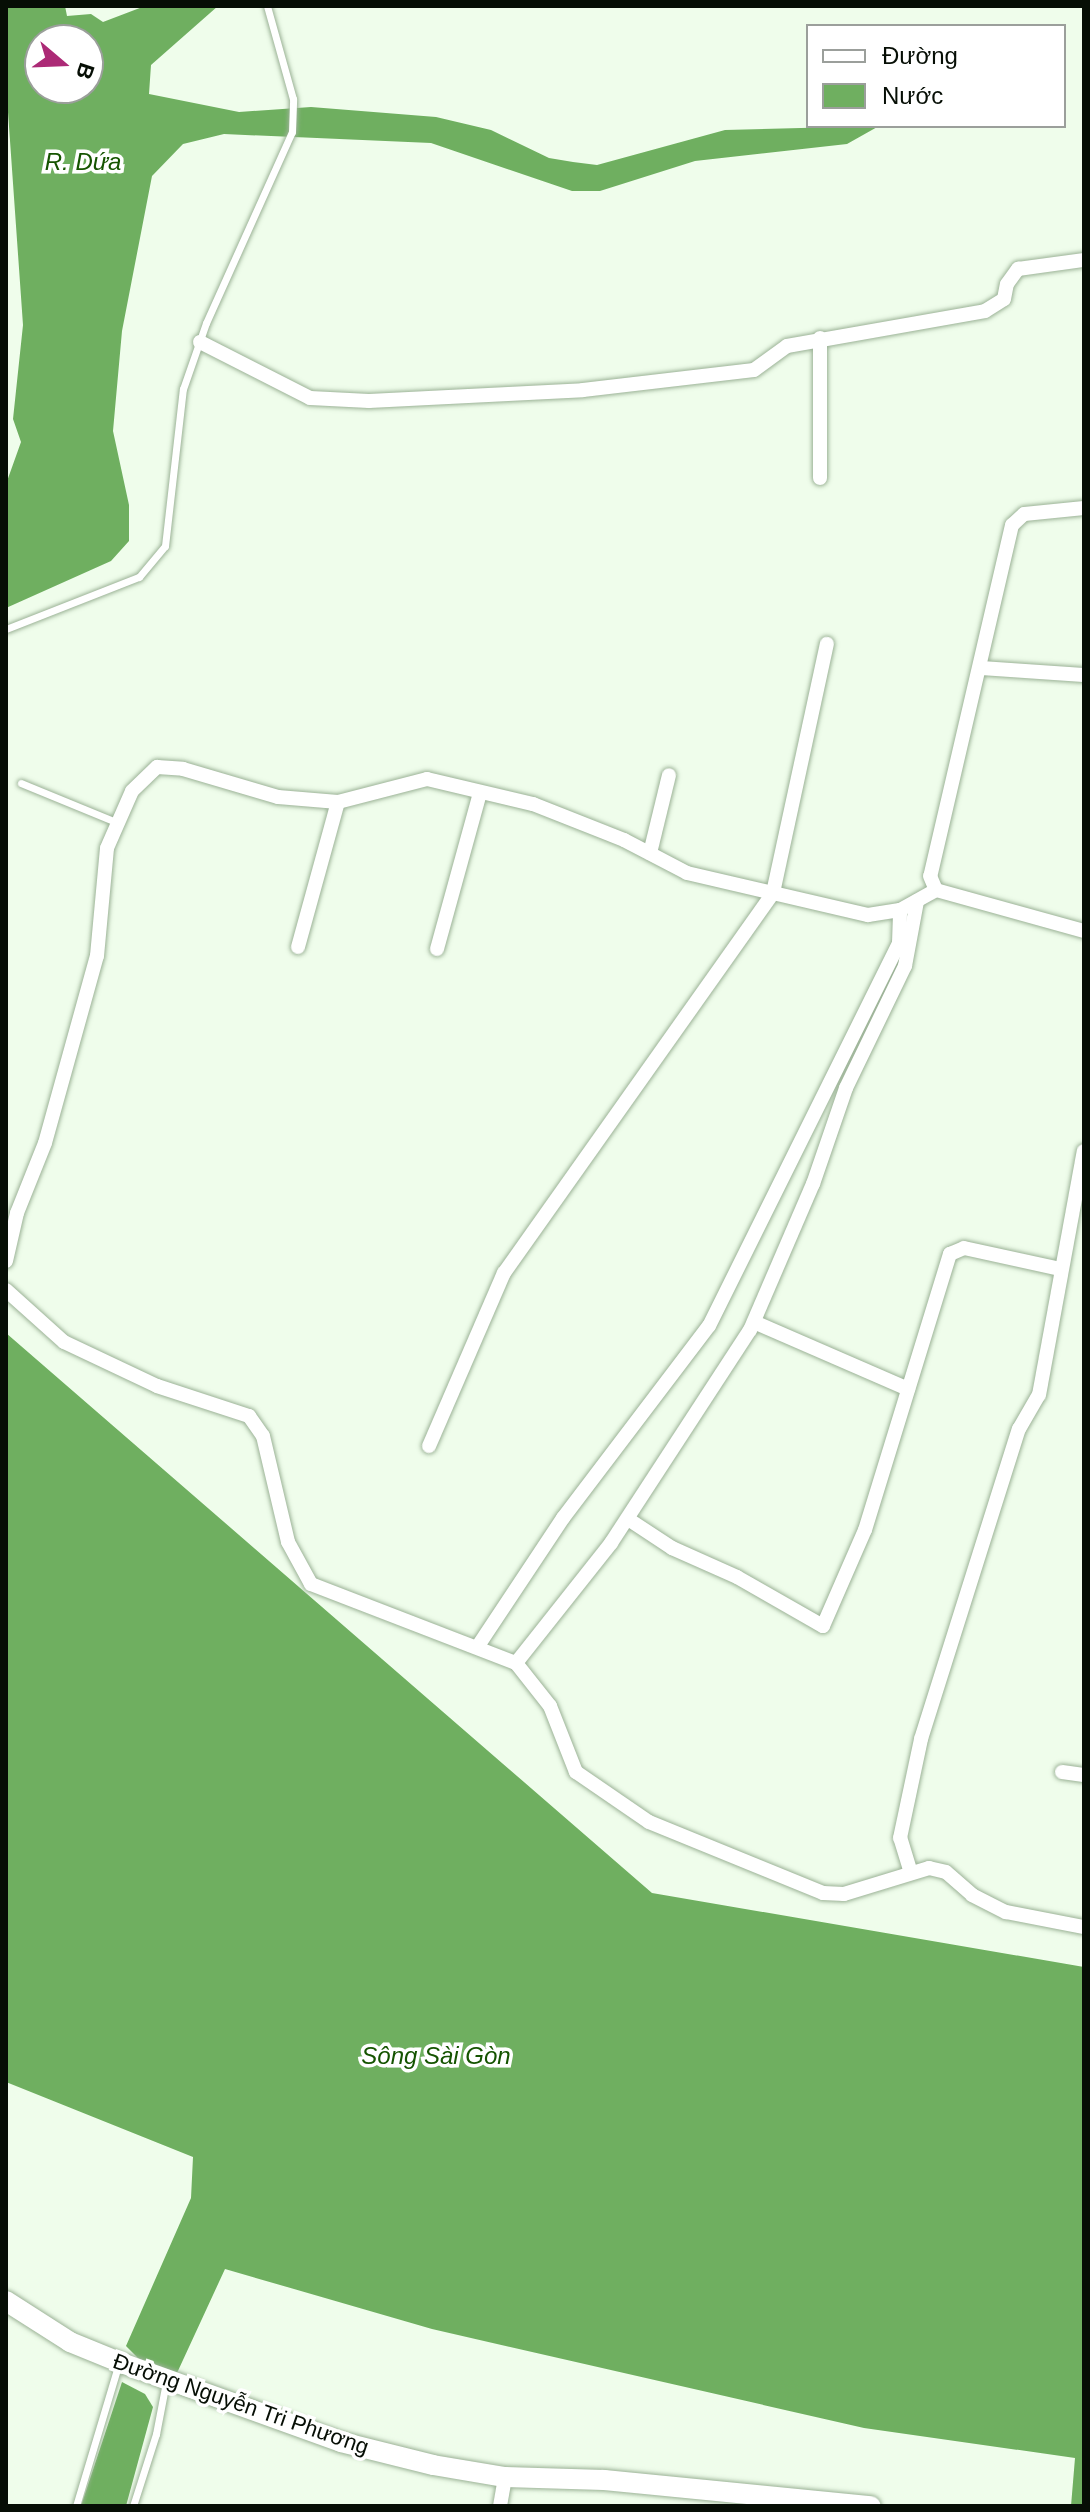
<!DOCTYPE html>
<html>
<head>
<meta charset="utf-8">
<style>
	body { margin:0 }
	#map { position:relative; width:1090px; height:2512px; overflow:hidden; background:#effdeb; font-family:Helvetica,sans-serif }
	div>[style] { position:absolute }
	.water>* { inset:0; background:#6faf60 }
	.roads { filter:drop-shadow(0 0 2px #9bb296) drop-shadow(0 0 2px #9bb296) }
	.lane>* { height:7px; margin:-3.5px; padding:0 3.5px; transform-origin:3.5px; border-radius:3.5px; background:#fff }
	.street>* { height:14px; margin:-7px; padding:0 7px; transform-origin:7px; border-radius:7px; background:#fff }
	.secondary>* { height:20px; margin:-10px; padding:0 10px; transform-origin:10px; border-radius:10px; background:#fff }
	span { translate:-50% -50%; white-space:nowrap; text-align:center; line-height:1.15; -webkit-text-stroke:7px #fff; paint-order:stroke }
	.street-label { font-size:22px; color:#060e05 }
	.water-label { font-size:24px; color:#155400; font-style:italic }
	.frame { position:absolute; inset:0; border:8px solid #060e05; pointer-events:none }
	.legend { position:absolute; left:806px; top:24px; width:260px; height:104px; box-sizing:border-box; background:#fff; border:2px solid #9b9f9b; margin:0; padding:10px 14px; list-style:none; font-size:24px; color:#060e05 }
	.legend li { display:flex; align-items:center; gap:16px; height:40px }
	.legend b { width:40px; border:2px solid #9b9f9b }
	.north { position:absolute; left:24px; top:24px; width:80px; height:80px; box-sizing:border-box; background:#fff; border:2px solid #9b9f9b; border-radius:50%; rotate:109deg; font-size:22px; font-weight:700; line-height:32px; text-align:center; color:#060e05 }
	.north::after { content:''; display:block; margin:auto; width:28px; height:36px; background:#ac2a76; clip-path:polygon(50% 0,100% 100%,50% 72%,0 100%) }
</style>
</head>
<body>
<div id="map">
	<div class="water">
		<i style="clip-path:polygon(evenodd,6px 6px,65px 6px,67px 16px,91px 14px,103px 22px,145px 6px,218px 6px,151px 65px,149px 94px,239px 112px,311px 107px,436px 117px,491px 130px,549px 158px,573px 162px,597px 165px,725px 130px,879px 126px,847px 144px,695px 161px,600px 191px,572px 191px,431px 143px,224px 134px,183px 144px,152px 176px,122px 331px,113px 431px,129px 505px,129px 541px,111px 561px,6px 608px,6px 484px,21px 442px,13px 419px,23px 325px,6px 84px,6px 6px,40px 40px,88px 40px,88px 88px,40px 88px,40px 40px)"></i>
		<i style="clip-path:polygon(6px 1333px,652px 1893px,1084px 1967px,1084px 2506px,1071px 2506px,1075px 2458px,864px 2428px,432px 2329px,225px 2269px,177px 2373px,140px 2360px,126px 2346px,191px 2198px,193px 2157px,6px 2082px)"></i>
		<i style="clip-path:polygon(122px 2382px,145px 2394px,153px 2407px,126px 2506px,81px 2506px)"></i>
	</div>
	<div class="roads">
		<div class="lane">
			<i style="left:6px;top:629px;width:143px;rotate:-21.4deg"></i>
			<i style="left:139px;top:577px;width:40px;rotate:-50deg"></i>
			<i style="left:165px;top:546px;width:158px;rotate:-83.5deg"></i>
			<i style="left:183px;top:389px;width:70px;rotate:-70.8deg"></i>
			<i style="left:206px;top:323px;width:209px;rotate:-65.8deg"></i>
			<i style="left:292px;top:132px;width:33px;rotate:-88deg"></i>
			<i style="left:293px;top:99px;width:97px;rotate:-105.6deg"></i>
			<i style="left:21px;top:783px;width:105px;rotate:22.4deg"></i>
			<i style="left:76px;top:2506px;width:149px;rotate:-73.3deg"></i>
			<i style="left:133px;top:2506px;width:76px;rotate:-72.3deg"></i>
			<i style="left:156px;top:2434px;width:53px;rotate:-79.1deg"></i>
		</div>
		<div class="street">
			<i style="left:200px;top:342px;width:123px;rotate:27deg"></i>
			<i style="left:310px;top:398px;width:59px;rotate:2.9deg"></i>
			<i style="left:369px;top:401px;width:214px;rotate:-2.9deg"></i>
			<i style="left:583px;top:390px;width:172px;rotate:-6.7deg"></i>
			<i style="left:754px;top:370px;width:41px;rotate:-36deg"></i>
			<i style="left:787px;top:346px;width:201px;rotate:-10deg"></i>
			<i style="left:985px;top:311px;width:22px;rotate:-32deg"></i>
			<i style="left:1004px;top:299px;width:15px;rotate:-79deg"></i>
			<i style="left:1007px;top:284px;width:19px;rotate:-54deg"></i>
			<i style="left:1018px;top:269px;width:67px;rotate:-7.8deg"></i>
			<i style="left:820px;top:478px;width:140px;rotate:-90deg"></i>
			<i style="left:1084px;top:508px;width:60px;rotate:174.3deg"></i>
			<i style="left:1024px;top:514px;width:16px;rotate:137deg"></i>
			<i style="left:1012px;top:525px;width:360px;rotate:103.1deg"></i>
			<i style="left:930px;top:876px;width:15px;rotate:67deg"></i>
			<i style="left:936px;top:890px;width:154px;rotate:15.5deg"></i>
			<i style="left:981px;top:668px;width:103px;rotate:3.9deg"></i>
			<i style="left:650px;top:853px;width:80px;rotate:-76.3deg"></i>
			<i style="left:298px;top:947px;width:150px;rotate:-74.6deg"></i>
			<i style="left:437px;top:949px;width:162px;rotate:-74.6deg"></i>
			<i style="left:6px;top:1261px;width:49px;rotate:-77.1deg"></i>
			<i style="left:17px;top:1213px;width:75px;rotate:-68.2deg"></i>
			<i style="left:45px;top:1143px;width:194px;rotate:-74.5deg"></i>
			<i style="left:97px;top:956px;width:108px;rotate:-84.7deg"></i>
			<i style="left:107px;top:848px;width:62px;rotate:-66.3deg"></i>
			<i style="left:132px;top:791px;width:35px;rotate:-44deg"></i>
			<i style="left:157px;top:767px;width:26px;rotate:4deg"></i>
			<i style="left:183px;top:769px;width:99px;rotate:16.4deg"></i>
			<i style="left:278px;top:797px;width:60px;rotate:4.8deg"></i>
			<i style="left:338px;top:802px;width:92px;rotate:-14.5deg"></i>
			<i style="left:427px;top:779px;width:109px;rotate:13.3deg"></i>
			<i style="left:533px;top:804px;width:98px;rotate:21.6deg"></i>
			<i style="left:624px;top:840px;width:71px;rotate:27.6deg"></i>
			<i style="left:687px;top:873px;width:186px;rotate:13.1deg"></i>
			<i style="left:868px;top:915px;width:32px;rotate:-9deg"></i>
			<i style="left:900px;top:910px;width:41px;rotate:-29.1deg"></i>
			<i style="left:6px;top:1290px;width:78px;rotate:41.9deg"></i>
			<i style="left:64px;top:1342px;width:103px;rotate:25.3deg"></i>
			<i style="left:157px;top:1386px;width:97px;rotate:18.1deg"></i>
			<i style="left:249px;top:1416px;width:24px;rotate:55deg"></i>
			<i style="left:263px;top:1436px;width:109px;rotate:76.7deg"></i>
			<i style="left:288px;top:1542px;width:48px;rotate:61.3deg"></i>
			<i style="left:311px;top:1584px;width:220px;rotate:21.1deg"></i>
			<i style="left:516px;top:1663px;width:55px;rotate:51.7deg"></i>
			<i style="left:550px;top:1706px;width:71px;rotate:68.5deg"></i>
			<i style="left:576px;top:1772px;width:88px;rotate:34.4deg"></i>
			<i style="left:649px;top:1822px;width:188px;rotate:22.2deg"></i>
			<i style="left:823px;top:1893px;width:21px;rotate:3deg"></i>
			<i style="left:844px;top:1894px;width:89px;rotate:-17deg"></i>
			<i style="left:929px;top:1868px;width:17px;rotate:13deg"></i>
			<i style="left:946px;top:1872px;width:35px;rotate:41deg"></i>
			<i style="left:972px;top:1895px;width:38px;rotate:27deg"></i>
			<i style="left:1006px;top:1912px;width:79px;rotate:10.9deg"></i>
			<i style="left:754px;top:1322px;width:168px;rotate:23.5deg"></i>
			<i style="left:429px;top:1446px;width:189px;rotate:-66.6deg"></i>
			<i style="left:504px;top:1273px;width:466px;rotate:-54.7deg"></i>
			<i style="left:773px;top:893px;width:255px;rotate:-77.8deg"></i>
			<i style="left:628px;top:1519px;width:53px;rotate:33.4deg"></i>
			<i style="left:672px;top:1548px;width:71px;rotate:24deg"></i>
			<i style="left:737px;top:1577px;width:99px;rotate:29.7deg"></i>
			<i style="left:823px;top:1626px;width:105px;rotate:-66.4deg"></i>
			<i style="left:865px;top:1530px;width:289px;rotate:-72.9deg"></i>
			<i style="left:950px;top:1254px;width:15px;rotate:-23deg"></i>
			<i style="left:964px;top:1248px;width:98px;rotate:12.3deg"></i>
			<i style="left:478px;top:1646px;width:154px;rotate:-56.4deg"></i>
			<i style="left:563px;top:1518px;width:241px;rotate:-52.8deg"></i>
			<i style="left:709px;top:1326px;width:428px;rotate:-63.6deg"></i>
			<i style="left:899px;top:943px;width:33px;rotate:-88deg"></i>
			<i style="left:516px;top:1663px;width:153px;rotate:-51.6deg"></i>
			<i style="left:611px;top:1543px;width:254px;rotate:-56.9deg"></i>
			<i style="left:750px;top:1330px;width:159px;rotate:-66.7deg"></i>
			<i style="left:813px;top:1184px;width:102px;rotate:-71deg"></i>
			<i style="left:846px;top:1088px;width:136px;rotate:-64.2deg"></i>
			<i style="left:905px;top:966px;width:66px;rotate:-79.5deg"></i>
			<i style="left:1062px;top:1772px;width:22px;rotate:8deg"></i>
			<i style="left:911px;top:1873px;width:37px;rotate:-107deg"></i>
			<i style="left:900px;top:1838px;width:101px;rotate:-78deg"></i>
			<i style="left:921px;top:1739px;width:325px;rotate:-72.5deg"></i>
			<i style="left:1019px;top:1429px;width:39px;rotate:-60deg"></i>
			<i style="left:1039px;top:1395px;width:248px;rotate:-79.6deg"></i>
			<i style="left:500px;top:2506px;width:29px;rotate:-80deg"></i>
		</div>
		<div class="secondary">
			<i style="left:6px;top:2301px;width:76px;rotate:32.6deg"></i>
			<i style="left:70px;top:2342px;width:53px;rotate:22.2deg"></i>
			<i style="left:119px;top:2362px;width:236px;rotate:19.8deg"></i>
			<i style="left:341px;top:2442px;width:95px;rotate:14deg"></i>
			<i style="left:433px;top:2465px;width:73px;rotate:9.5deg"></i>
			<i style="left:505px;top:2477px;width:99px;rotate:1.7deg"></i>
			<i style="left:604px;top:2480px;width:268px;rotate:5.6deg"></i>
		</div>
	</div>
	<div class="street-label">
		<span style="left:241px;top:2404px;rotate:19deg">Đường Nguyễn Tri Phương</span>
	</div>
	<div class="water-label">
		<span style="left:83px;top:162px">R. Dứa</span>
		<span style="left:436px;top:2056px">Sông Sài Gòn</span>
	</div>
	<div class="frame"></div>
	<ul class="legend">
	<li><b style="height:10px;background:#fff"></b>Đường</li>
	<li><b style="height:22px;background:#6faf60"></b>Nước</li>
	</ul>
	<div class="north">B</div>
</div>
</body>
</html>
